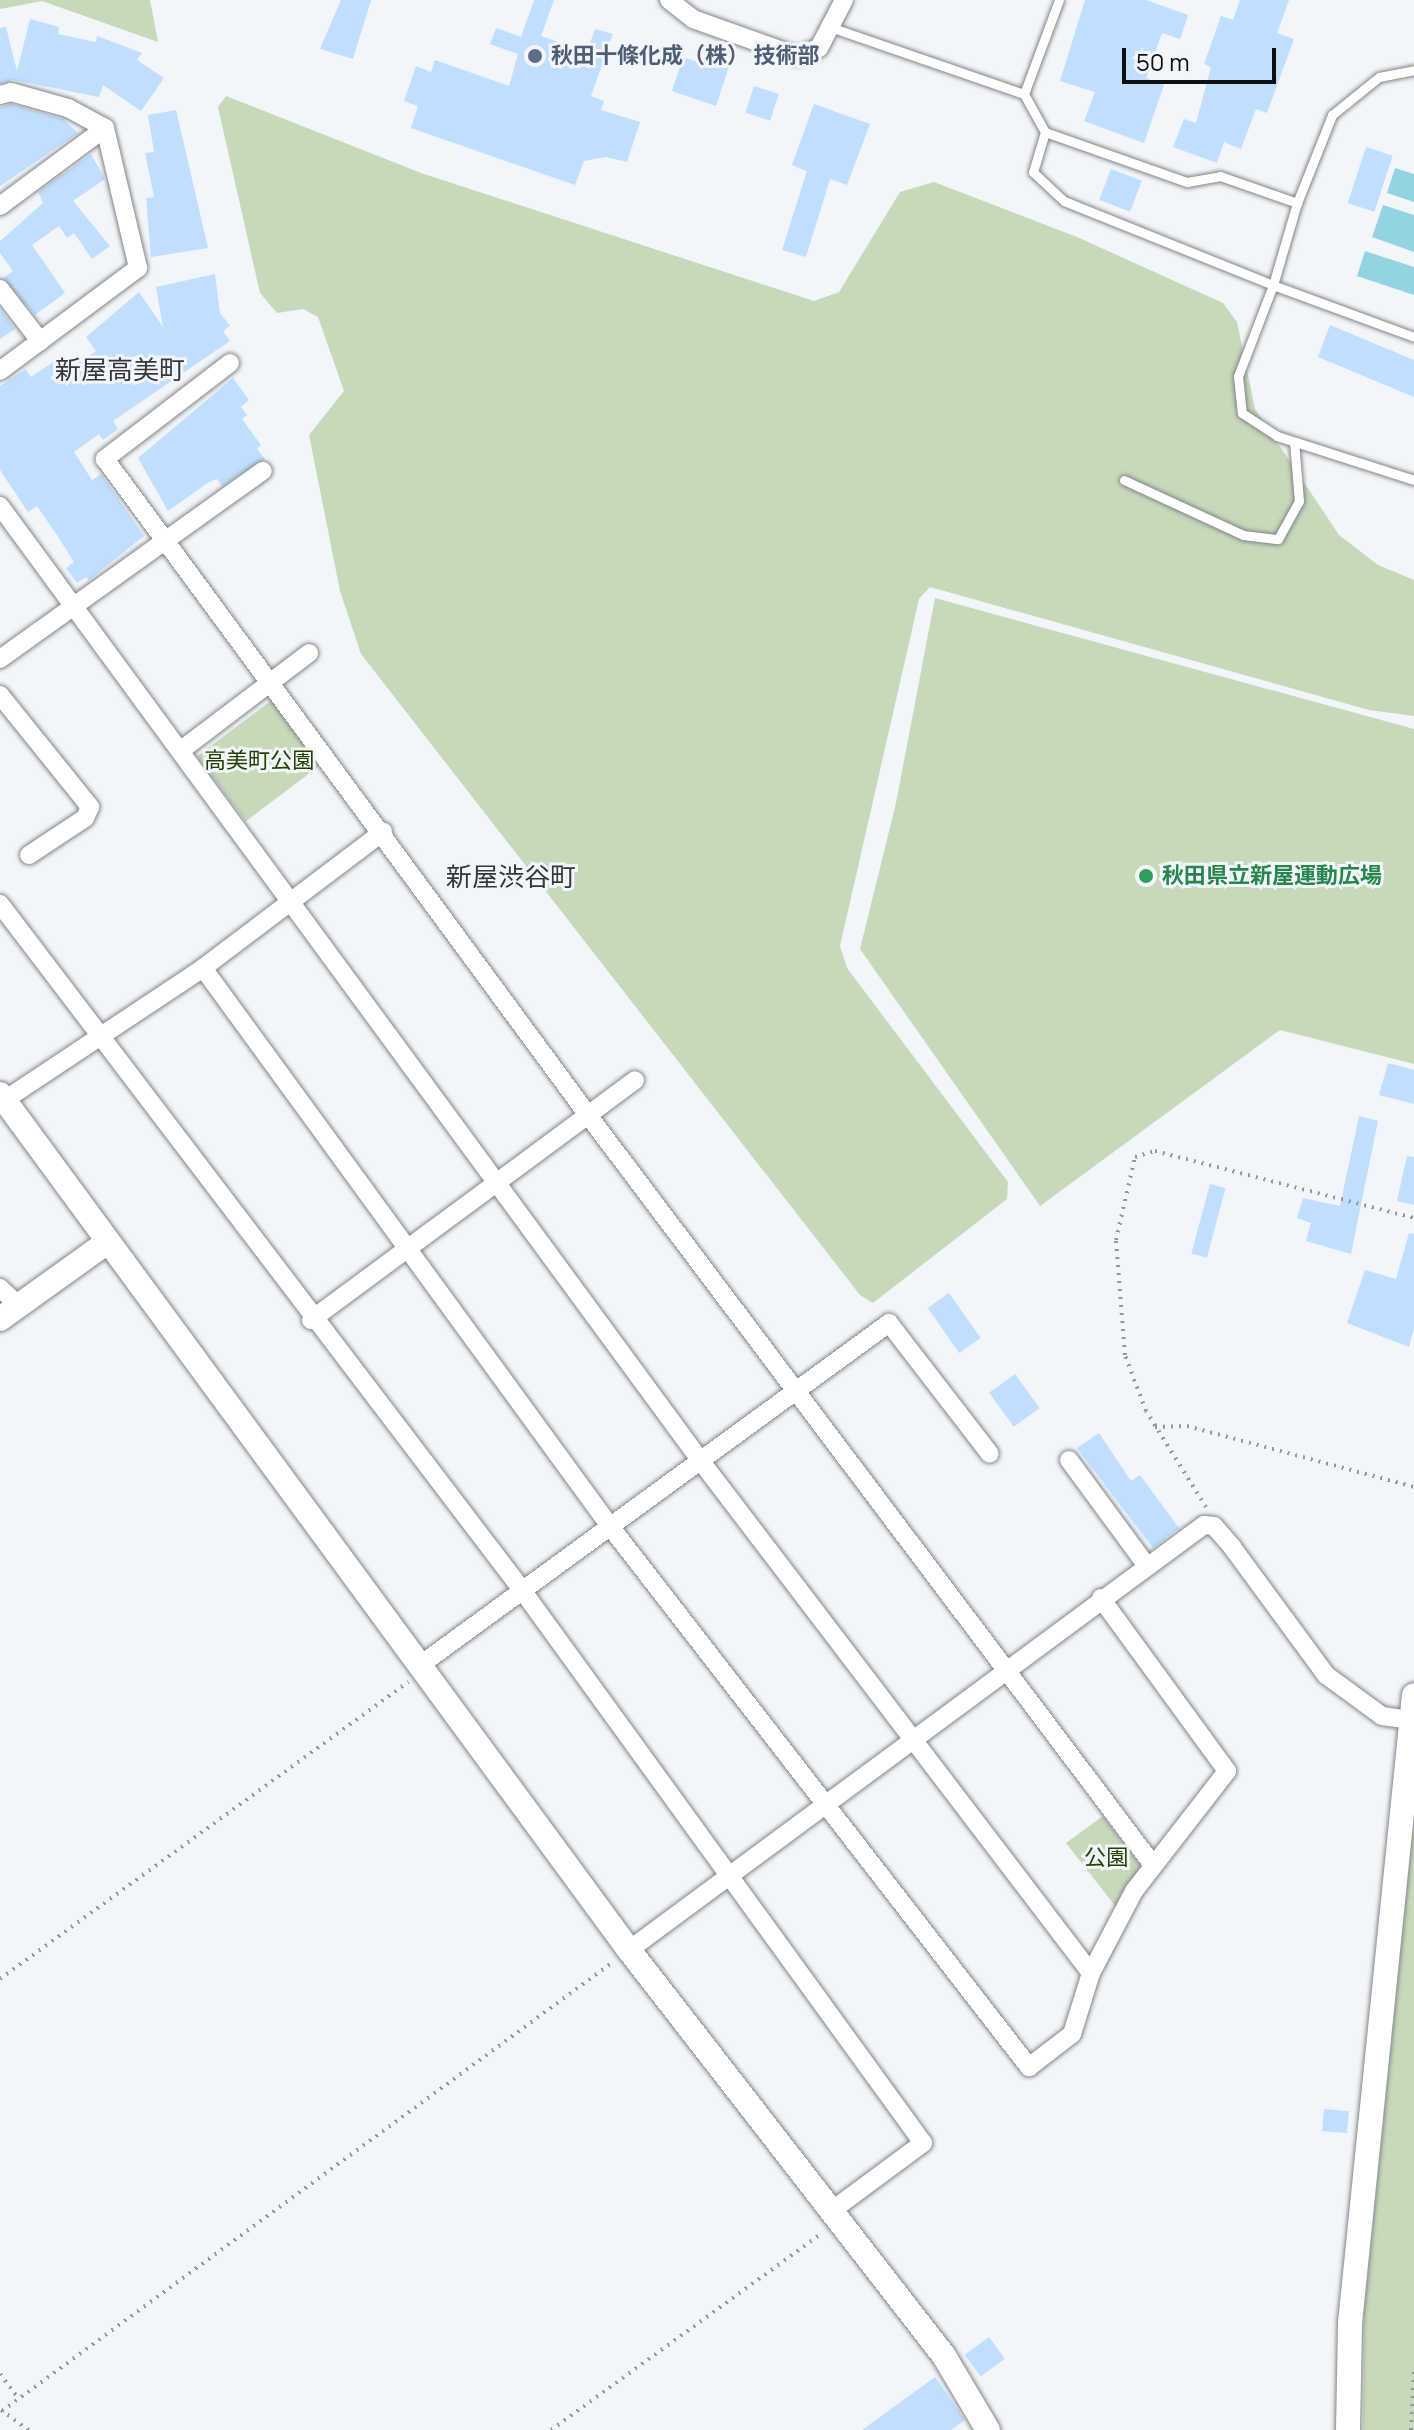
<!DOCTYPE html>
<html>
<head>
<meta charset="utf-8">
<style>
	body { margin:0 }
	#map { position:relative; width:1414px; height:2430px; overflow:hidden; background:#f2f5f9; font-family:Manrope,"Noto Sans JP",sans-serif }
	div>[style] { position:absolute }
	.green>* { inset:0; background:#c6d9ba; transform-origin:0 0 }
	.water>* { inset:0; background:#94d4e2 }
	.building>* { inset:0; background:#c0defd; transform-origin:0 0 }
	.path>* { height:4px; margin-top:-2px; transform-origin:0; background:repeating-linear-gradient(90deg,#95979a 0 2px,transparent 0 8px) }
	.roads { filter:drop-shadow(0 0 2px #828589) drop-shadow(0 0 2px #828589) }
	.service>* { height:9px; margin:-4.5px; padding:0 4.5px; transform-origin:4.5px; border-radius:4.5px; background:#fff }
	.minor>* { height:18px; margin:-9px; padding:0 9px; transform-origin:9px; border-radius:9px; background:#fff }
	.tertiary>* { height:24px; margin:-12px; padding:0 12px; transform-origin:12px; border-radius:12px; background:#fff }
	.dots>* { width:22px; height:22px; translate:-50% -50%; box-sizing:border-box; border:4px solid #f2f5f9; border-radius:50% }
	span { translate:-50% -50%; white-space:nowrap; text-align:center; line-height:1.15; -webkit-text-stroke:6px #f2f5f9; paint-order:stroke }
	.service-label { font-size:22px; color:#4e5e75; font-weight:700 }
	.left { translate:0 -50%; text-align:left }
	.park-label { font-size:22px; color:#214100 }
	.leisure-label { font-size:22px; color:#27864d; font-weight:700 }
	.quarter-label { font-size:26px; color:#35383b }
	.scale { position:absolute; left:1122px; top:48px; width:154px; height:36px; box-sizing:border-box; border:4px solid #0e0f10; border-top:0; padding-left:10px; font-size:24px; line-height:28px; white-space:nowrap; color:#0e0f10; -webkit-text-stroke:6px #f2f5f9; paint-order:stroke }
</style>
</head>
<body>
<div id="map">
	<div class="green">
		<i style="clip-path:polygon(0 0,150px 0,158px 42px,42px 1px,0 9px)"></i>
		<i style="clip-path:polygon(226px 96px,421px 173px,814px 301px,839px 292px,900px 192px,934px 182px,1077px 237px,1223px 303px,1237px 322px,1255px 409px,1339px 535px,1378px 565px,1414px 580px,1414px 716px,1369px 710px,930px 587px,919px 599px,840px 946px,847px 968px,1008px 1182px,1007px 1199px,873px 1303px,860px 1295px,361px 654px,340px 591px,309px 435px,344px 391px,318px 317px,303px 309px,277px 313px,260px 293px,218px 107px)"></i>
		<i style="clip-path:polygon(935px 598px,1414px 729px,1414px 1064px,1280px 1030px,1040px 1206px,860px 949px,896px 803px)"></i>
		<i style="left:272px;top:700px;width:81px;height:94px;rotate:53deg"></i>
		<i style="clip-path:polygon(1103px 1816px,1142px 1867px,1116px 1907px,1066px 1843px)"></i>
		<i style="clip-path:polygon(1414px 1818px,1414px 2430px,1363px 2430px,1364px 2313px)"></i>
	</div>
	<div class="water">
		<i style="clip-path:polygon(1395px 168px,1414px 174px,1414px 202px,1387px 193px)"></i>
		<i style="clip-path:polygon(1383px 205px,1414px 215px,1414px 252px,1372px 237px)"></i>
		<i style="clip-path:polygon(1365px 251px,1414px 267px,1414px 295px,1357px 276px)"></i>
	</div>
	<div class="building">
		<i style="clip-path:polygon(341px 0,371px 0,353px 59px,320px 49px)"></i>
		<i style="clip-path:polygon(534px 0,554px 0,541px 36px,587px 52px,595px 29px,613px 34px,591px 96px,604px 101px,601px 110px,640px 122px,627px 162px,606px 157px,584px 161px,575px 185px,411px 128px,418px 106px,404px 101px,416px 66px,431px 72px,435px 60px,509px 86px,518px 54px,490px 44px,496px 28px,521px 37px)"></i>
		<i style="clip-path:polygon(1085px 0,1146px 0,1188px 15px,1180px 39px,1162px 33px,1146px 78px,1164px 85px,1144px 143px,1084px 121px,1095px 92px,1060px 81px)"></i>
		<i style="clip-path:polygon(1240px 0,1289px 0,1277px 33px,1294px 39px,1267px 113px,1256px 109px,1241px 149px,1224px 142px,1217px 163px,1173px 147px,1184px 119px,1196px 123px,1211px 67px,1204px 64px,1221px 16px,1233px 20px)"></i>
		<i style="clip-path:polygon(30px 19px,59px 27px,58px 34px,96px 42px,97px 36px,142px 53px,137px 60px,164px 78px,141px 111px,103px 85px,99px 97px,14px 80px,0 83px,0 28px,6px 27px,17px 71px)"></i>
		<i style="clip-path:polygon(716px 44px,734px 51px,716px 106px,672px 91px,683px 57px,709px 66px)"></i>
		<i style="left:754px;top:86px;width:26px;height:28px;rotate:18deg"></i>
		<i style="clip-path:polygon(11px 104px,63px 119px,78px 133px,0 186px,0 107px)"></i>
		<i style="clip-path:polygon(814px 104px,870px 124px,847px 185px,830px 179px,806px 257px,782px 250px,807px 171px,792px 165px)"></i>
		<i style="clip-path:polygon(176px 110px,208px 248px,151px 257px,146px 198px,154px 197px,145px 153px,154px 152px,148px 115px)"></i>
		<i style="left:1366px;top:147px;width:28px;height:59px;rotate:18deg"></i>
		<i style="clip-path:polygon(91px 154px,105px 179px,73px 201px,110px 246px,92px 259px,74px 233px,67px 238px,59px 226px,32px 245px,65px 293px,35px 315px,3px 278px,13px 271px,0 253px,0 241px,43px 203px,38px 192px)"></i>
		<i style="left:1111px;top:169px;width:33px;height:33px;rotate:21deg"></i>
		<i style="clip-path:polygon(215px 274px,220px 313px,230px 326px,223px 331px,230px 341px,113px 421px,118px 429px,103px 440px,99px 434px,74px 452px,92px 480px,101px 474px,144px 536px,89px 580px,86px 577px,77px 583px,66px 568px,74px 562px,57px 535px,37px 506px,28px 512px,0 470px,0 386px,26px 369px,31px 377px,62px 356px,70px 369px,96px 351px,86px 337px,139px 292px,163px 327px,156px 287px)"></i>
		<i style="clip-path:polygon(0 309px,15px 329px,0 339px)"></i>
		<i style="clip-path:polygon(1330px 325px,1414px 360px,1414px 397px,1318px 357px)"></i>
		<i style="clip-path:polygon(233px 378px,249px 400px,241px 407px,247px 415px,242px 419px,261px 445px,257px 449px,265px 459px,222px 486px,217px 479px,209px 482px,168px 511px,138px 458px)"></i>
		<i style="clip-path:polygon(1388px 1063px,1414px 1070px,1414px 1104px,1379px 1095px)"></i>
		<i style="clip-path:polygon(1359px 1116px,1378px 1121px,1351px 1254px,1306px 1241px,1311px 1223px,1297px 1218px,1303px 1198px,1340px 1206px)"></i>
		<i style="clip-path:polygon(1407px 1156px,1414px 1157px,1414px 1205px,1397px 1201px)"></i>
		<i style="left:1210px;top:1184px;width:16px;height:72px;rotate:15deg"></i>
		<i style="clip-path:polygon(1409px 1233px,1414px 1234px,1414px 1328px,1409px 1347px,1347px 1323px,1365px 1270px,1396px 1279px)"></i>
		<i style="left:949px;top:1293px;width:55px;height:26px;rotate:55deg"></i>
		<i style="left:1015px;top:1374px;width:42px;height:32px;rotate:54deg"></i>
		<i style="clip-path:polygon(1099px 1433px,1131px 1481px,1140px 1475px,1179px 1528px,1153px 1548px,1077px 1448px)"></i>
		<i style="left:1324px;top:2109px;width:25px;height:22px;rotate:5deg"></i>
		<i style="left:989px;top:2337px;width:27px;height:30px;rotate:54deg"></i>
		<i style="clip-path:polygon(935px 2377px,965px 2420px,951px 2430px,862px 2430px)"></i>
	</div>
	<div class="path">
		<i style="left:1155px;top:1427px;width:32px;rotate:-2deg"></i>
		<i style="left:1187px;top:1426px;width:235px;rotate:15deg"></i>
		<i style="left:1206px;top:1507px;width:113px;rotate:-122deg"></i>
		<i style="left:1146px;top:1411px;width:60px;rotate:-110.6deg"></i>
		<i style="left:1125px;top:1355px;width:115px;rotate:-94.5deg"></i>
		<i style="left:1116px;top:1240px;width:85px;rotate:-77.1deg"></i>
		<i style="left:1135px;top:1157px;width:21px;rotate:-17deg"></i>
		<i style="left:1155px;top:1151px;width:268px;rotate:14.5deg"></i>
		<i style="left:0;top:1979px;width:505px;rotate:-36.05deg"></i>
		<i style="left:0;top:2374px;width:31px;rotate:53deg"></i>
		<i style="left:1px;top:2410px;width:34px;rotate:36deg"></i>
		<i style="left:2px;top:2411px;width:758px;rotate:-36.31deg"></i>
		<i style="left:551px;top:2430px;width:334px;rotate:-36deg"></i>
		<i style="left:1411px;top:2430px;width:61px;rotate:-87.2deg"></i>
	</div>
	<div class="roads">
		<div class="service">
			<i style="left:833px;top:28px;width:202px;rotate:19.1deg"></i>
			<i style="left:1024px;top:94px;width:100px;rotate:-69.6deg"></i>
			<i style="left:1024px;top:94px;width:43px;rotate:61.1deg"></i>
			<i style="left:1045px;top:132px;width:42px;rotate:106.7deg"></i>
			<i style="left:1033px;top:172px;width:42px;rotate:43.1deg"></i>
			<i style="left:1064px;top:201px;width:225px;rotate:21.9deg"></i>
			<i style="left:1273px;top:285px;width:97px;rotate:111deg"></i>
			<i style="left:1238px;top:376px;width:37px;rotate:84deg"></i>
			<i style="left:1242px;top:413px;width:42px;rotate:33.3deg"></i>
			<i style="left:1277px;top:436px;width:144px;rotate:17.8deg"></i>
			<i style="left:1045px;top:132px;width:151px;rotate:19.4deg"></i>
			<i style="left:1187px;top:182px;width:34px;rotate:-10deg"></i>
			<i style="left:1220px;top:176px;width:82px;rotate:19.3deg"></i>
			<i style="left:1297px;top:203px;width:85px;rotate:106.3deg"></i>
			<i style="left:1273px;top:285px;width:150px;rotate:20.2deg"></i>
			<i style="left:1297px;top:203px;width:95px;rotate:-68.3deg"></i>
			<i style="left:1332px;top:115px;width:60px;rotate:-39deg"></i>
			<i style="left:1379px;top:77px;width:36px;rotate:-11deg"></i>
			<i style="left:1124px;top:480px;width:131px;rotate:24.8deg"></i>
			<i style="left:1243px;top:535px;width:35px;rotate:7deg"></i>
			<i style="left:1278px;top:539px;width:43px;rotate:-61.1deg"></i>
			<i style="left:1299px;top:501px;width:59px;rotate:-94.8deg"></i>
		</div>
		<div class="minor">
			<i style="left:669px;top:0;width:31px;rotate:38deg"></i>
			<i style="left:693px;top:19px;width:110px;rotate:19.6deg"></i>
			<i style="left:797px;top:56px;width:23px;rotate:-20deg"></i>
			<i style="left:819px;top:48px;width:54px;rotate:-62.5deg"></i>
			<i style="left:0;top:95px;width:11px;rotate:-15deg"></i>
			<i style="left:11px;top:92px;width:59px;rotate:15.7deg"></i>
			<i style="left:68px;top:108px;width:42px;rotate:28.4deg"></i>
			<i style="left:105px;top:128px;width:144px;rotate:76.7deg"></i>
			<i style="left:138px;top:268px;width:172px;rotate:143.3deg"></i>
			<i style="left:0;top:206px;width:131px;rotate:-36.6deg"></i>
			<i style="left:0;top:289px;width:66px;rotate:52.4deg"></i>
			<i style="left:230px;top:363px;width:158px;rotate:142.5deg"></i>
			<i style="left:105px;top:459px;width:815px;rotate:53.64deg"></i>
			<i style="left:588px;top:1115px;width:939px;rotate:53.01deg"></i>
			<i style="left:0;top:506px;width:1183px;rotate:53.73deg"></i>
			<i style="left:700px;top:1460px;width:645px;rotate:52.69deg"></i>
			<i style="left:0;top:659px;width:323px;rotate:-35.6deg"></i>
			<i style="left:0;top:695px;width:144px;rotate:51.2deg"></i>
			<i style="left:90px;top:807px;width:12px;rotate:114deg"></i>
			<i style="left:85px;top:818px;width:67px;rotate:146.5deg"></i>
			<i style="left:180px;top:751px;width:162px;rotate:-37.2deg"></i>
			<i style="left:0;top:904px;width:862px;rotate:52.73deg"></i>
			<i style="left:522px;top:1590px;width:683px;rotate:54.05deg"></i>
			<i style="left:923px;top:2143px;width:114px;rotate:143.5deg"></i>
			<i style="left:203px;top:968px;width:689px;rotate:53.91deg"></i>
			<i style="left:609px;top:1525px;width:686px;rotate:52.23deg"></i>
			<i style="left:1029px;top:2067px;width:54px;rotate:-37.5deg"></i>
			<i style="left:1072px;top:2034px;width:64px;rotate:-72.7deg"></i>
			<i style="left:1091px;top:1973px;width:93px;rotate:-62.3deg"></i>
			<i style="left:1134px;top:1891px;width:152px;rotate:-52.2deg"></i>
			<i style="left:1227px;top:1771px;width:214px;rotate:-126.1deg"></i>
			<i style="left:0;top:1103px;width:244px;rotate:-33.6deg"></i>
			<i style="left:203px;top:968px;width:226px;rotate:-37.1deg"></i>
			<i style="left:0;top:1288px;width:26px;rotate:43deg"></i>
			<i style="left:311px;top:1320px;width:403px;rotate:-36.5deg"></i>
			<i style="left:1069px;top:1460px;width:130px;rotate:53.7deg"></i>
			<i style="left:419px;top:1666px;width:582px;rotate:-36.12deg"></i>
			<i style="left:889px;top:1323px;width:165px;rotate:52.4deg"></i>
			<i style="left:629px;top:1950px;width:715px;rotate:-36.47deg"></i>
			<i style="left:1204px;top:1525px;width:10px;rotate:6deg"></i>
			<i style="left:1214px;top:1526px;width:28px;rotate:49deg"></i>
			<i style="left:1232px;top:1547px;width:159px;rotate:53.7deg"></i>
			<i style="left:1326px;top:1675px;width:69px;rotate:36.2deg"></i>
			<i style="left:1382px;top:1716px;width:28px;rotate:8deg"></i>
		</div>
		<div class="tertiary">
			<i style="left:0;top:1094px;width:1062px;rotate:53.69deg"></i>
			<i style="left:629px;top:1950px;width:514px;rotate:52.19deg"></i>
			<i style="left:944px;top:2356px;width:86px;rotate:59.3deg"></i>
			<i style="left:0;top:1319px;width:130px;rotate:-35.6deg"></i>
			<i style="left:1348px;top:2430px;width:107px;rotate:-88.9deg"></i>
			<i style="left:1350px;top:2323px;width:631px;rotate:-84.18deg"></i>
		</div>
	</div>
	<div class="dots">
		<i style="left:535px;top:56px;background:#5c6f8a"></i>
		<i style="left:1146px;top:876px;background:#2e9e5b"></i>
	</div>
	<div class="service-label">
		<span class="left" style="left:551px;top:56px">秋田十條化成（株） 技術部</span>
	</div>
	<div class="park-label">
		<span style="left:259px;top:761px">高美町公園</span>
		<span style="left:1106px;top:1858px">公園</span>
	</div>
	<div class="leisure-label">
		<span class="left" style="left:1162px;top:876px">秋田県立新屋運動広場</span>
	</div>
	<div class="quarter-label">
		<span style="left:120px;top:370px">新屋高美町</span>
		<span style="left:511px;top:877px">新屋渋谷町</span>
	</div>
	<div class="scale">50 m</div>
</div>
</body>
</html>
